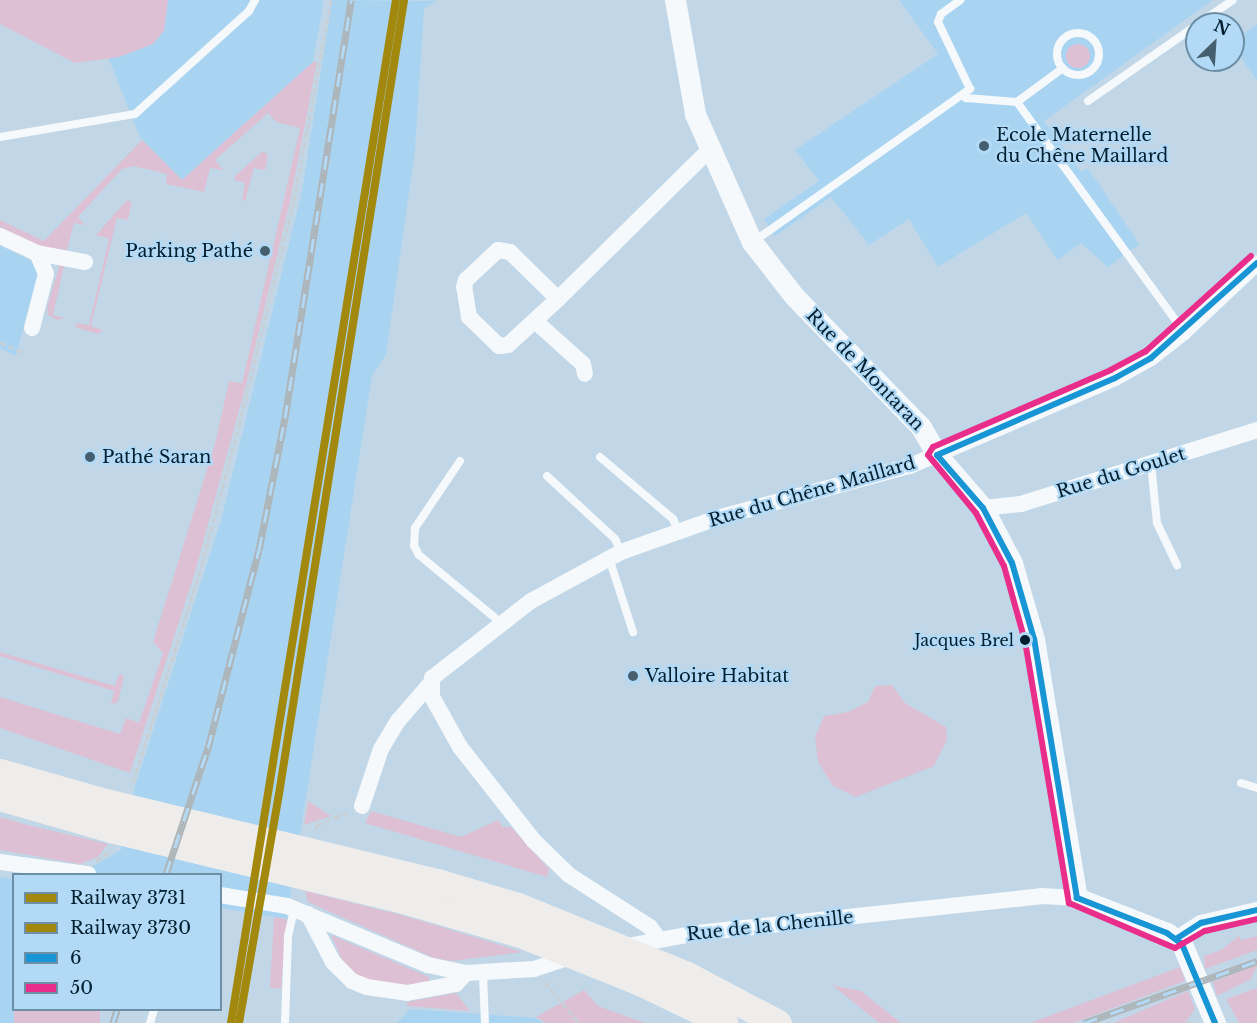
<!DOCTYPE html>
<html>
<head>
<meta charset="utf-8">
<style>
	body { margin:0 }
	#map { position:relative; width:1257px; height:1023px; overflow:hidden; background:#c1d7e7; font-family:"Libre Baskerville",serif }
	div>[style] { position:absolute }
	.built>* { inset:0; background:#a9d4f1 }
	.green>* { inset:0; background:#ddc0d4; transform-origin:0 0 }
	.round { border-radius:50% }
	.path>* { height:3px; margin-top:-1.5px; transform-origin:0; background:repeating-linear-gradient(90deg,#c8cfd5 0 6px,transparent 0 9px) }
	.service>* { height:8px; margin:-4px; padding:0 4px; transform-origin:4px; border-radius:4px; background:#f6f9fb }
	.service>.ring { margin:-4px; padding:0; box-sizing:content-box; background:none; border:8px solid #f6f9fb; border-radius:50% }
	.minor>* { height:16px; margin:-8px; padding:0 8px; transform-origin:8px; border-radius:8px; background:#f6f9fb }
	.tertiary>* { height:21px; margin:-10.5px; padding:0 10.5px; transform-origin:10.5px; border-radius:10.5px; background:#f6f9fb }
	.primary>* { height:27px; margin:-13.5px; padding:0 13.5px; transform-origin:13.5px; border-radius:13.5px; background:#eeedec }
	.rail>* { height:7px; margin-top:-3.5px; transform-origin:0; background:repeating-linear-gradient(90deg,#b2daf6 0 14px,#adb5b9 0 28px); box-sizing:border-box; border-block:2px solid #adb5b9 }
	.bus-1>* { height:6px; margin:-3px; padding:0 3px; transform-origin:3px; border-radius:3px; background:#1895d5 }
	.bus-2>* { height:6px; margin:-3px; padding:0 3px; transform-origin:3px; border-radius:3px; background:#e92d8b }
	.rail-1>* { height:8px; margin:-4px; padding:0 4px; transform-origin:4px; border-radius:4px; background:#a2880c }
	.rail-2>* { height:8px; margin:-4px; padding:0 4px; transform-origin:4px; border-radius:4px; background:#a2880c }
	.dots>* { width:16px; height:16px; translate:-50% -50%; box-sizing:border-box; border:3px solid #b2daf6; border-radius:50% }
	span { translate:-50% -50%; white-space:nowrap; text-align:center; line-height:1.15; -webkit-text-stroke:4.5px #b2daf6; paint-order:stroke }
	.bus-label { font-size:16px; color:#021f2f }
	.right { translate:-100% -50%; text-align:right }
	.poi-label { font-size:18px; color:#021f2f }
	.left { translate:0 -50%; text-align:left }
	.street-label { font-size:18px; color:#021f2f }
	.legend { position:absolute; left:12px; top:873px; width:210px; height:138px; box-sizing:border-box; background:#b2daf6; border:2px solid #6c8fa6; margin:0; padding:8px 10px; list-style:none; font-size:18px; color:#021f2f }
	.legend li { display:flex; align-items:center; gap:12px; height:30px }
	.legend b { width:30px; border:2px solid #6c8fa6 }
	.north { position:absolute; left:1185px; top:12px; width:60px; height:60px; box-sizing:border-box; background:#b2daf6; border:2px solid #6c8fa6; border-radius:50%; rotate:25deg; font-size:16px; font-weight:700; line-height:24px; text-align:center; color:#021f2f }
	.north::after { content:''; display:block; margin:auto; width:21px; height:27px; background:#455f6f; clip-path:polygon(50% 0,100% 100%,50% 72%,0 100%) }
</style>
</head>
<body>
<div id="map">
	<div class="built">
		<i style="clip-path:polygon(59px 0,324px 0,313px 62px,182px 180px,140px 137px,91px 15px)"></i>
		<i style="clip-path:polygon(332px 0,436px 1px,424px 9px,415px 150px,386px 355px,372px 376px,287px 919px,221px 908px,220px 874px,88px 874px,90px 868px,121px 850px,135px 786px,221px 520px,302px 191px)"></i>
		<i style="clip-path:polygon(899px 0,1213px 0,1044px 121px,1081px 172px,1088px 168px,1139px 244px,1108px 267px,1081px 243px,1058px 260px,1026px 213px,938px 267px,909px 219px,869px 245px,831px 197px,775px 236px,764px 219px,819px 181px,795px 150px,938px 54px)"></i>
		<i style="clip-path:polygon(1257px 24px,1257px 81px,1233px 46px,1233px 41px)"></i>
		<i style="clip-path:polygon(0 246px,40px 265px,16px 356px,0 348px)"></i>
		<i style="clip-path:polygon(0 877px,13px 879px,14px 1010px,100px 1010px,95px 1023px,0 1023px)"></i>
		<i style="clip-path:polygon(410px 1009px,535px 1018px,543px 1023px,397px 1023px)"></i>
	</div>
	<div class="green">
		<i style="clip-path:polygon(0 0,168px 0,164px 31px,153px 44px,119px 57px,75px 63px,0 24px)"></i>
		<i class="round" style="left:1066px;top:44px;width:24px;height:24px"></i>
		<i style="clip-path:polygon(313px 62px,317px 62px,290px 202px,246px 385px,195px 572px,130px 773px,0 728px,0 697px,120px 734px,126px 718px,139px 723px,163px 653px,153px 642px,215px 444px,229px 381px,242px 383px,300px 128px,276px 122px,268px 113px,215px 160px,223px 170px,210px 168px,204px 192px,166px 184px,167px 174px,134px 166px,122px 169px,78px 217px,85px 225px,74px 223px,67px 250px,42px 247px,0 227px,0 220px,44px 241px,142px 140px,182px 180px)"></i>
		<i style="clip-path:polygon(263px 151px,268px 155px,265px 170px,254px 168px,245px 201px,242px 200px,245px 183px,234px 180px,235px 176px)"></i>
		<i style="clip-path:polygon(127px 200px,132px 202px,128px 220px,117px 218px,91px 326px,103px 330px,98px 334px,77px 328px,75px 323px,89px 325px,109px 239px,96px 235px)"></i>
		<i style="clip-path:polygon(60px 264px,64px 266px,53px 315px,65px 318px,57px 320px,48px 315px,47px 307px)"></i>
		<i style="clip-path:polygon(0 652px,115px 686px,119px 674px,124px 676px,118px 702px,111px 704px,114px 691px,0 656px)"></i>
		<i style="clip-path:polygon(892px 685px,905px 703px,946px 727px,947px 740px,934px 766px,856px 797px,833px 786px,818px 762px,815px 737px,824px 716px,848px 712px,868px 702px,875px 686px)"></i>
		<i style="clip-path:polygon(308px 801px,331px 816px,304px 825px)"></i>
		<i style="clip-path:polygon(371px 811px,461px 837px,498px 820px,503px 827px,511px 827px,549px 869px,547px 877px,365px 823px)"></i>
		<i style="clip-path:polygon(0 817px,28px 825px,108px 844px,98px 857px,80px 864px,0 850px)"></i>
		<i style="clip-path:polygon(305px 891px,405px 916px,523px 952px,452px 961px,434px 958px,308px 902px)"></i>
		<i style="clip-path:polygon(274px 917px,287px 919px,281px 989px,270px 988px)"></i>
		<i style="clip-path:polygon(331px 935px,429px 977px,429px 981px,407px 987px,373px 984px,346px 968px)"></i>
		<i style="clip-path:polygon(1239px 936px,1241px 940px,1257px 936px,1257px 950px,1205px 969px,1204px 956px,1221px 950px)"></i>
		<i style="clip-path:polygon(1257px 965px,1251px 979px,1217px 996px,1213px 982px)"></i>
		<i style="clip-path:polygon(1180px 967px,1185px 981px,1073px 1023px,1030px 1023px)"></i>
		<i style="clip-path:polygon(832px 985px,861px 991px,901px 1023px,879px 1023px)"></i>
		<i style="clip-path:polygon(1257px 988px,1257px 1023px,1239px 1023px,1226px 999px)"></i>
		<i style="clip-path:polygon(584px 990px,598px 1006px,645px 1023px,546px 1023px,536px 1017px)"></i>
		<i style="clip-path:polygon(1188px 991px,1195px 1009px,1185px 1023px,1113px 1023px)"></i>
		<i style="clip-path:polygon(456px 993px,470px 1011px,407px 1006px,407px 1002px)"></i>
		<i style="left:14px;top:1010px;width:86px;height:14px"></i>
	</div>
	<div class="path">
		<i style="left:0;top:342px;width:26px;rotate:25deg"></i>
		<i style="left:133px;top:782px;width:217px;rotate:-72.3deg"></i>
		<i style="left:199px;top:575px;width:155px;rotate:-75.1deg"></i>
		<i style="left:239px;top:425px;width:232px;rotate:-76.3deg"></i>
		<i style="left:294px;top:200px;width:203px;rotate:-79.5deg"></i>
		<i style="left:316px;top:830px;width:5px;rotate:-79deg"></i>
		<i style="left:317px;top:825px;width:36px;rotate:-23deg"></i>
		<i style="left:96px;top:861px;width:19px;rotate:-35deg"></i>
		<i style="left:545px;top:982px;width:53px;rotate:50.3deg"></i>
		<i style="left:1185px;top:1023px;width:9px;rotate:-18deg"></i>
	</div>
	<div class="service">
		<i style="left:1198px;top:24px;width:42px;rotate:-34.4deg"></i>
		<i class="ring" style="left:1057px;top:33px;width:34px;height:34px"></i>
		<i style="left:963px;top:94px;width:5px;rotate:53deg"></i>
		<i style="left:966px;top:98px;width:51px;rotate:4.5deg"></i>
		<i style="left:1017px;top:102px;width:57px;rotate:-36.5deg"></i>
		<i style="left:1088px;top:101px;width:133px;rotate:-34.9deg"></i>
		<i style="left:1017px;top:102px;width:284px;rotate:54deg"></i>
		<i style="left:0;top:137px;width:137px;rotate:-9.7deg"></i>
		<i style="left:135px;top:114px;width:154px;rotate:-42.1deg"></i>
		<i style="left:249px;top:11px;width:13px;rotate:-61deg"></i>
		<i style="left:753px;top:242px;width:266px;rotate:-35.2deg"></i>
		<i style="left:970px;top:89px;width:74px;rotate:-115.5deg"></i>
		<i style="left:938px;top:22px;width:9px;rotate:-69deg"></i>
		<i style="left:941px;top:14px;width:24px;rotate:-36deg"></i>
		<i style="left:600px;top:457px;width:96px;rotate:40.3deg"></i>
		<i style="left:673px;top:519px;width:12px;rotate:66deg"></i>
		<i style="left:460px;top:461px;width:81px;rotate:123.9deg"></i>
		<i style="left:415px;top:528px;width:18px;rotate:93deg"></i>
		<i style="left:414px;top:546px;width:10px;rotate:61deg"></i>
		<i style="left:419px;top:555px;width:105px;rotate:39.6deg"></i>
		<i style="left:1151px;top:464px;width:59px;rotate:84.2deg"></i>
		<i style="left:1157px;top:523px;width:47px;rotate:64.5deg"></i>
		<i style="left:547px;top:476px;width:93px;rotate:42.8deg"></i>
		<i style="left:615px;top:539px;width:14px;rotate:65deg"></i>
		<i style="left:609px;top:558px;width:78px;rotate:72deg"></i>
		<i style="left:1241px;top:783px;width:17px;rotate:17deg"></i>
		<i style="left:483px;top:974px;width:49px;rotate:87.7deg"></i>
		<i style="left:150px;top:1023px;width:14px;rotate:-73deg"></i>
		<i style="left:285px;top:1023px;width:87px;rotate:-88deg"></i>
		<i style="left:288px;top:936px;width:28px;rotate:-77deg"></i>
	</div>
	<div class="minor">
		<i style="left:0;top:236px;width:41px;rotate:24.7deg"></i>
		<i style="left:37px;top:253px;width:49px;rotate:10.6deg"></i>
		<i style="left:558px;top:299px;width:68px;rotate:137.4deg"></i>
		<i style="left:508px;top:345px;width:9px;rotate:174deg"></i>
		<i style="left:499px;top:346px;width:42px;rotate:-136deg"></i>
		<i style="left:469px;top:317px;width:30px;rotate:-99deg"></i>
		<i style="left:464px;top:287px;width:7px;rotate:-74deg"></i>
		<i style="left:466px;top:280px;width:44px;rotate:-43.2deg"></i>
		<i style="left:498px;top:250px;width:12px;rotate:9deg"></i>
		<i style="left:510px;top:252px;width:67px;rotate:44.4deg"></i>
		<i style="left:558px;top:299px;width:211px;rotate:-44.6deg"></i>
		<i style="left:535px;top:321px;width:64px;rotate:41.9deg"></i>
		<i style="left:583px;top:364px;width:10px;rotate:79deg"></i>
		<i style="left:32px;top:328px;width:56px;rotate:-75.5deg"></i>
		<i style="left:46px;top:274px;width:23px;rotate:-113deg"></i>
		<i style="left:983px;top:508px;width:38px;rotate:-6deg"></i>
		<i style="left:1021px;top:504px;width:247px;rotate:-17.4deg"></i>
		<i style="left:362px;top:806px;width:60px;rotate:-71.6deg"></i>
		<i style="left:381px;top:749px;width:33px;rotate:-59deg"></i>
		<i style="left:398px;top:721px;width:48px;rotate:-49.3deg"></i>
		<i style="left:0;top:862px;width:89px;rotate:7.8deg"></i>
		<i style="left:220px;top:895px;width:68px;rotate:9.3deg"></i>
		<i style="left:287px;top:906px;width:153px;rotate:22.7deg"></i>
		<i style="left:428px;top:965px;width:39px;rotate:12deg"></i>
		<i style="left:466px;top:973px;width:68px;rotate:-3.4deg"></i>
		<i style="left:534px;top:969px;width:41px;rotate:-18.4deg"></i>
		<i style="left:308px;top:914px;width:54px;rotate:62.5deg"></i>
		<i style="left:333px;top:962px;width:27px;rotate:45deg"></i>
		<i style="left:352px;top:981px;width:16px;rotate:22deg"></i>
		<i style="left:367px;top:987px;width:40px;rotate:8.5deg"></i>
		<i style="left:407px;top:993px;width:50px;rotate:-10.4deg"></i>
		<i style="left:456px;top:984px;width:15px;rotate:-48deg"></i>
		<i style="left:659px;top:939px;width:15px;rotate:-127deg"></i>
		<i style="left:650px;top:927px;width:96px;rotate:-147.3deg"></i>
		<i style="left:569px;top:875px;width:49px;rotate:-135.8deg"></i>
		<i style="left:534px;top:841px;width:120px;rotate:-128.2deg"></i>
		<i style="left:460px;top:747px;width:57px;rotate:-119.2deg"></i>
		<i style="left:432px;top:697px;width:19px;rotate:-90deg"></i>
		<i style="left:432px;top:678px;width:125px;rotate:-37.9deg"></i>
		<i style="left:531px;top:601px;width:102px;rotate:-28.6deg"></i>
		<i style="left:621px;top:552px;width:102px;rotate:-19.5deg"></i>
		<i style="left:717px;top:518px;width:200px;rotate:-15.1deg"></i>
		<i style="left:910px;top:466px;width:223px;rotate:-23.2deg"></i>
		<i style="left:1115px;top:378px;width:41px;rotate:-29.1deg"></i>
		<i style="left:1151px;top:358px;width:42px;rotate:-38.2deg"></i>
		<i style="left:1184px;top:332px;width:100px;rotate:-43.4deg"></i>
		<i style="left:1176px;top:939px;width:30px;rotate:-33deg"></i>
		<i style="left:1201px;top:923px;width:57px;rotate:-13.1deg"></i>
		<i style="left:622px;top:947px;width:76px;rotate:-10.6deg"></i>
		<i style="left:697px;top:933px;width:346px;rotate:-6.1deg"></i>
		<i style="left:1041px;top:896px;width:36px;rotate:3deg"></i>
	</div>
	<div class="tertiary">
		<i style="left:675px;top:0;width:116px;rotate:80deg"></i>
		<i style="left:695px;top:114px;width:140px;rotate:66deg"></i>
		<i style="left:752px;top:242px;width:68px;rotate:52.1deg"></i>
		<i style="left:794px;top:296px;width:182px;rotate:45.9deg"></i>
		<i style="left:921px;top:427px;width:32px;rotate:60deg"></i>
		<i style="left:937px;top:455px;width:70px;rotate:49deg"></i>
		<i style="left:983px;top:508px;width:62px;rotate:62.2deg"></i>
		<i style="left:1012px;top:563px;width:79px;rotate:73.9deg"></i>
		<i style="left:1034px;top:639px;width:263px;rotate:80.6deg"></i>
		<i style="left:1077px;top:898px;width:97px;rotate:21.3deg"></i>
		<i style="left:1167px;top:933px;width:19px;rotate:36deg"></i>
		<i style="left:1182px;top:944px;width:86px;rotate:67.3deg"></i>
	</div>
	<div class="primary">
		<i style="left:0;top:772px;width:102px;rotate:15.9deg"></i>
		<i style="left:98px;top:800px;width:349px;rotate:13.6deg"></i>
		<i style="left:437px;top:882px;width:84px;rotate:16.5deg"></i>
		<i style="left:518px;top:906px;width:180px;rotate:22.2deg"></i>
		<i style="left:685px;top:974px;width:105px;rotate:27.8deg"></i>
		<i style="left:0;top:797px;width:119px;rotate:16.1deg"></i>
		<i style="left:114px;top:830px;width:290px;rotate:13.6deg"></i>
		<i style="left:396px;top:898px;width:129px;rotate:16.2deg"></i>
		<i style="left:520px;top:934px;width:129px;rotate:21.8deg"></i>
		<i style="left:640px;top:982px;width:94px;rotate:25.8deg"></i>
	</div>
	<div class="rail">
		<i style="left:166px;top:874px;width:133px;rotate:-71.6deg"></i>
		<i style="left:208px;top:748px;width:204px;rotate:-75.6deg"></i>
		<i style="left:259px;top:550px;width:135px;rotate:-78.9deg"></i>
		<i style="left:285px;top:418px;width:423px;rotate:-81deg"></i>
		<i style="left:113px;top:1023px;width:14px;rotate:-73deg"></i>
		<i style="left:1084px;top:1023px;width:184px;rotate:-19.7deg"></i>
	</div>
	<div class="bus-1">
		<i style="left:1176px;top:939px;width:30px;rotate:-33deg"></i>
		<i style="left:1201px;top:923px;width:57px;rotate:-13.1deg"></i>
		<i style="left:1215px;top:1023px;width:86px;rotate:-112.7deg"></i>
		<i style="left:1182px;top:944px;width:19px;rotate:-144deg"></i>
		<i style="left:1167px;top:933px;width:97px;rotate:-158.7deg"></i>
		<i style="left:1077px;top:898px;width:263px;rotate:-99.4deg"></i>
		<i style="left:1034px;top:639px;width:79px;rotate:-106.1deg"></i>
		<i style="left:1012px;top:563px;width:62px;rotate:-117.8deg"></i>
		<i style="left:983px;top:508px;width:70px;rotate:-131deg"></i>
		<i style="left:937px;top:455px;width:194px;rotate:-23.4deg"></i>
		<i style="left:1115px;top:378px;width:41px;rotate:-29.1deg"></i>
		<i style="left:1151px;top:358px;width:142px;rotate:-41.9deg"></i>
	</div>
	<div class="bus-2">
		<i style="left:1251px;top:256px;width:142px;rotate:137.9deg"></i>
		<i style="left:1146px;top:351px;width:40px;rotate:152deg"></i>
		<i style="left:1111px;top:370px;width:194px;rotate:156.6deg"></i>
		<i style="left:933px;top:447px;width:9px;rotate:122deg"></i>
		<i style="left:928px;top:455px;width:75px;rotate:50.4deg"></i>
		<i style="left:976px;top:513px;width:60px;rotate:62.2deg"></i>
		<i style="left:1004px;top:566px;width:78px;rotate:74.4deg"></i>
		<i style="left:1025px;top:641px;width:266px;rotate:80.5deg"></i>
		<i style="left:1069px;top:903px;width:115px;rotate:23deg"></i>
		<i style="left:1175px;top:948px;width:34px;rotate:-30deg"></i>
		<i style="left:1205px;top:931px;width:53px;rotate:-13deg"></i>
	</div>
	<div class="rail-1">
		<i style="left:239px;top:1023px;width:232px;rotate:-80.1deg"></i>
		<i style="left:279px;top:794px;width:804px;rotate:-81.05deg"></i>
	</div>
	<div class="rail-2">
		<i style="left:231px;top:1023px;width:1036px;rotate:-80.84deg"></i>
	</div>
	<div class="dots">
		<i style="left:984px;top:146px;background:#455f6f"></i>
		<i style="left:265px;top:251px;background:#455f6f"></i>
		<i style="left:90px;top:457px;background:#455f6f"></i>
		<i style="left:1025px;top:640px;background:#021f2f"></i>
		<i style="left:633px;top:676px;background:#455f6f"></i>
	</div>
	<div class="bus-label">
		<span class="right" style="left:1014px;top:640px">Jacques Brel</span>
	</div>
	<div class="poi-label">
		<span class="left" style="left:996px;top:146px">Ecole Maternelle<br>du Chêne Maillard</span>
		<span class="right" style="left:253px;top:251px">Parking Pathé</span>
		<span class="left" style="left:102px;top:457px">Pathé Saran</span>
		<span class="left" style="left:645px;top:676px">Valloire Habitat</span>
	</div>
	<div class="street-label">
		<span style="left:865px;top:370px;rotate:46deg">Rue de Montaran</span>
		<span style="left:1121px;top:473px;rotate:-17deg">Rue du Goulet</span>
		<span style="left:812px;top:492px;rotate:-16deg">Rue du Chêne Maillard</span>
		<span style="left:770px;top:926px;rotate:-6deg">Rue de la Chenille</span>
	</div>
	<ul class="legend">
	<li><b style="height:8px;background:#a2880c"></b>Railway 3731</li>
	<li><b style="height:8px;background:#a2880c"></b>Railway 3730</li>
	<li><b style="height:8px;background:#1895d5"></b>6</li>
	<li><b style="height:8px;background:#e92d8b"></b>50</li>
	</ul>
	<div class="north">N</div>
</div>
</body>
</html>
